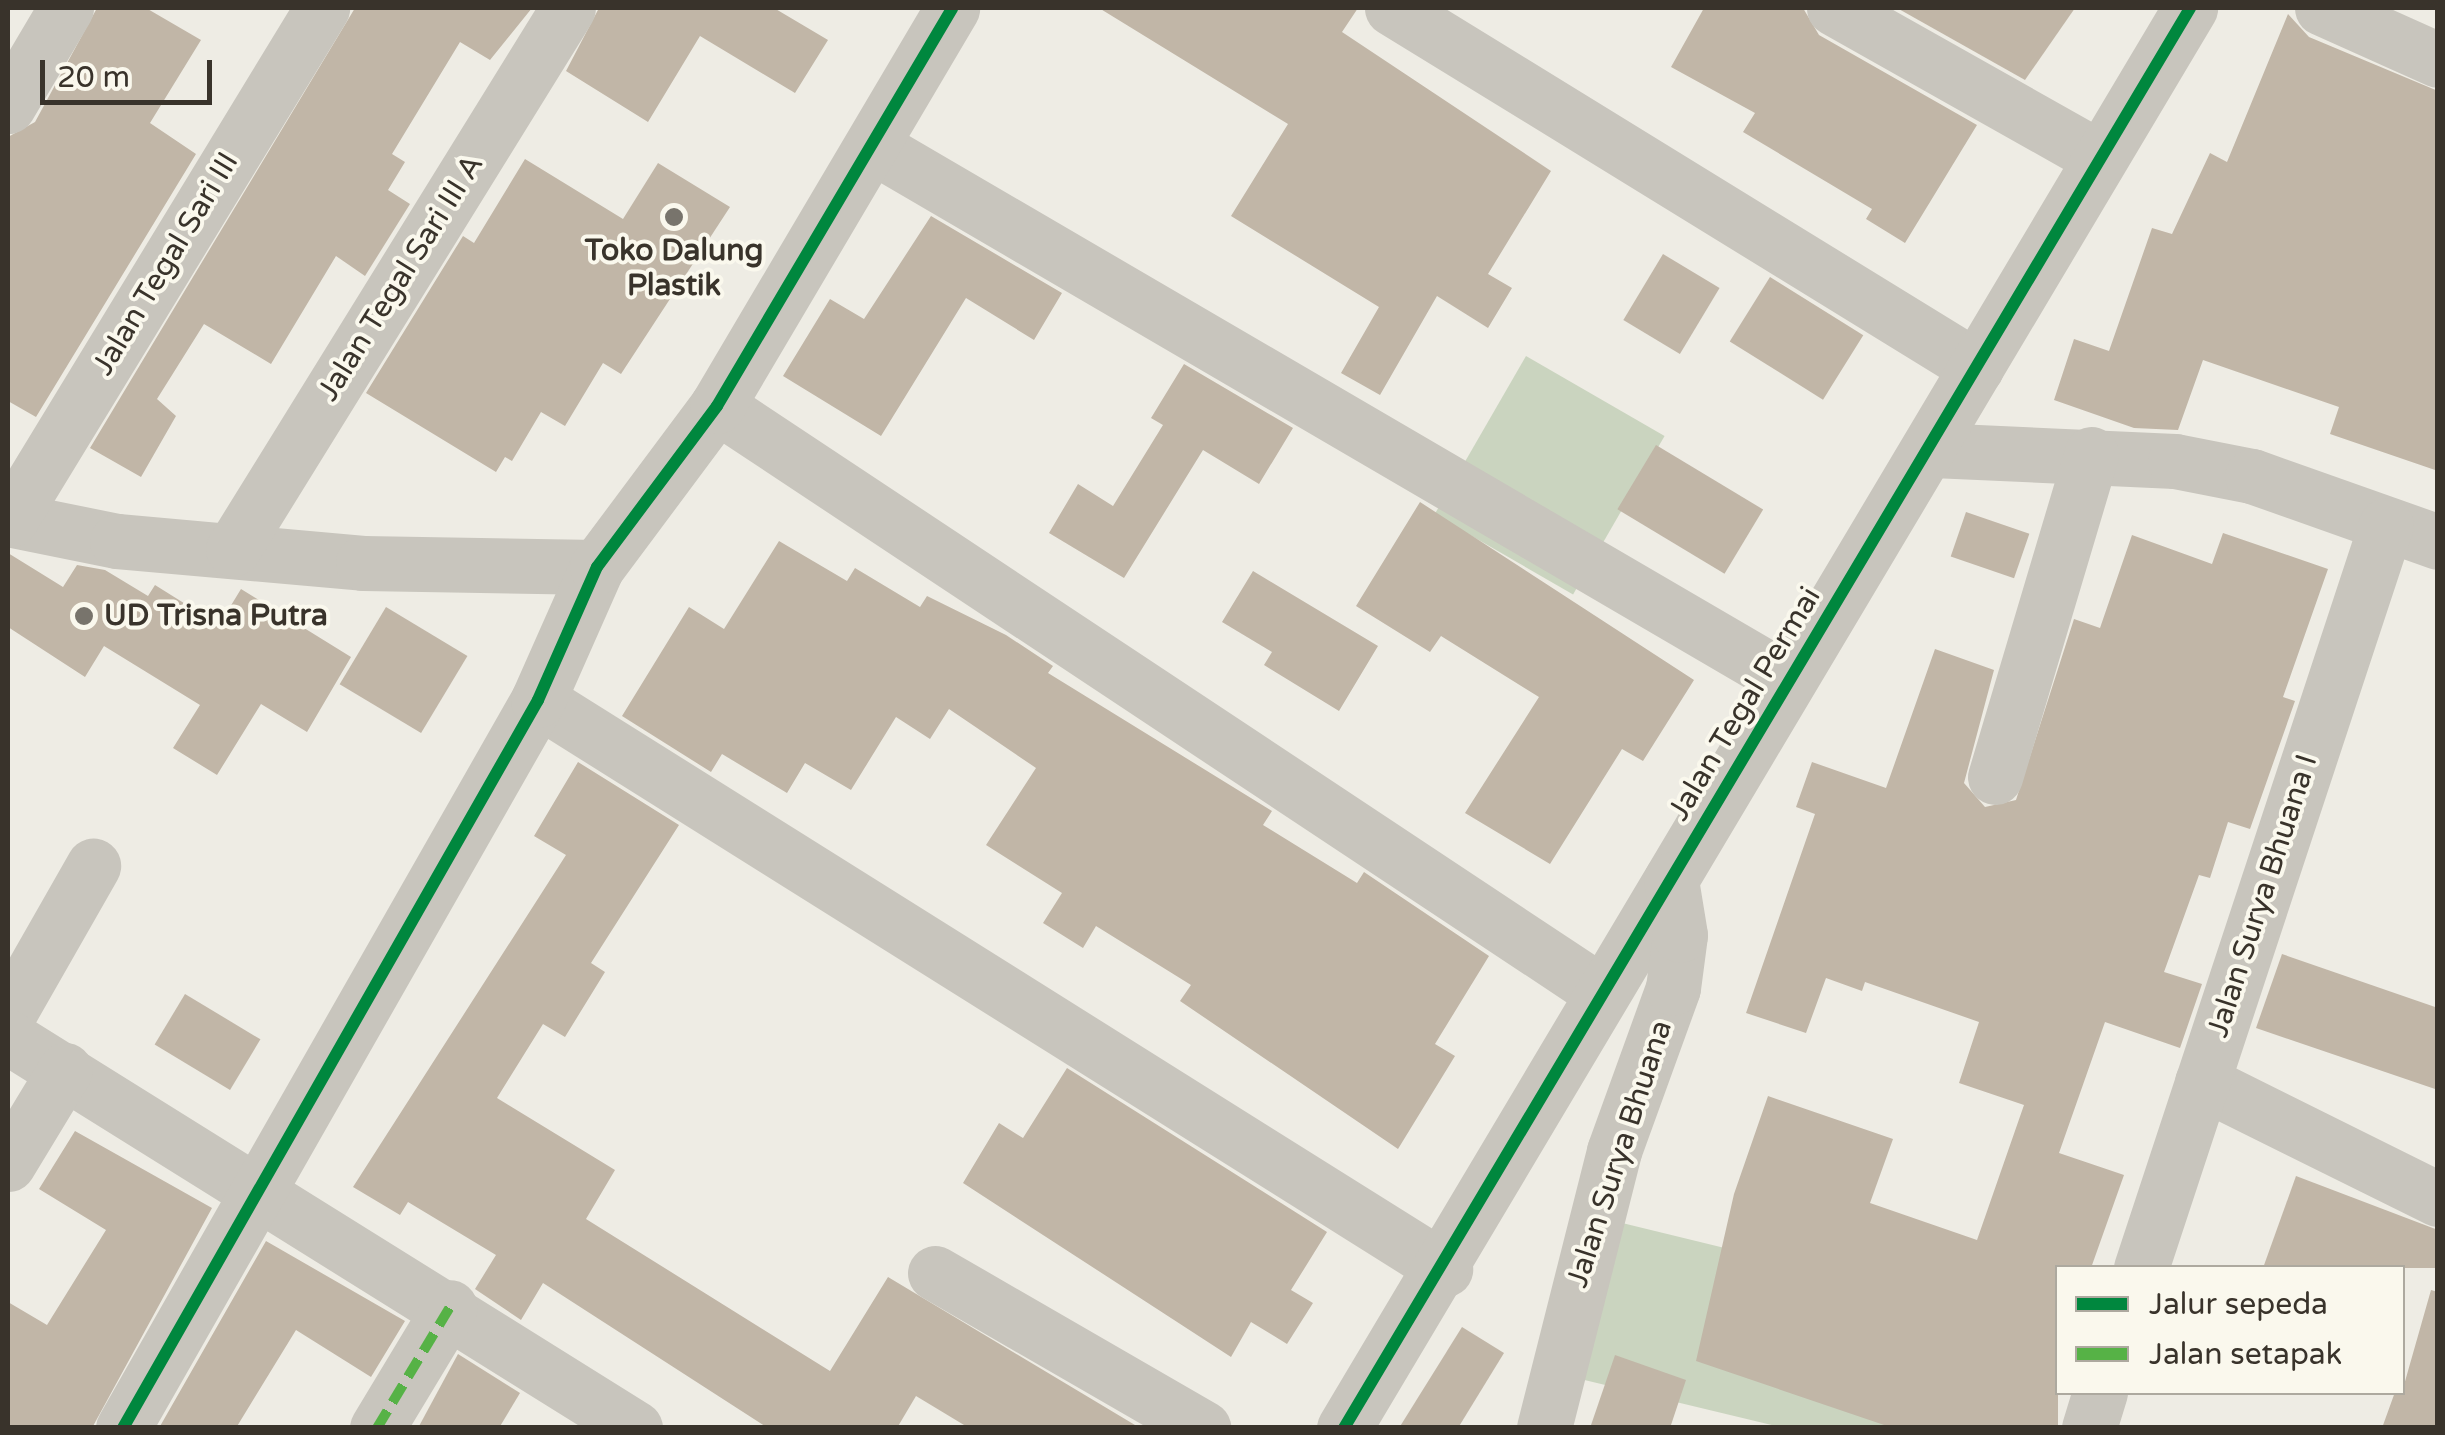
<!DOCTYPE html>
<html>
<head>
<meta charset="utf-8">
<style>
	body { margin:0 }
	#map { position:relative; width:2445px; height:1435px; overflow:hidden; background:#eeece4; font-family:"Varela Round",sans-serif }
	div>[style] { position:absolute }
	.green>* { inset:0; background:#cad4bf; transform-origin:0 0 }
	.building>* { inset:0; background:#c1b6a7; transform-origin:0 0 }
	.minor>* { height:55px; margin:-27.5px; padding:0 27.5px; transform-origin:27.5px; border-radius:27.5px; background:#c8c5bd }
	.quiet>* { height:10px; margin-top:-5px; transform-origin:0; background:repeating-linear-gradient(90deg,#56b246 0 20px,transparent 0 30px) }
	.cycleway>* { height:12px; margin:-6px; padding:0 6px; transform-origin:6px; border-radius:6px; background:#00873e }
	.dots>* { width:28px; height:28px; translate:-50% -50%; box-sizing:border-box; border:5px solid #faf8ed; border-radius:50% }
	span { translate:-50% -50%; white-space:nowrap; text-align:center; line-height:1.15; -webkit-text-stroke:8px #faf8ed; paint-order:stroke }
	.poi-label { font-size:30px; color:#39332b; font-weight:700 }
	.left { translate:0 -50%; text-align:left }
	.street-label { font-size:30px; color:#39332b }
	.frame { position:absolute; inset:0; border:10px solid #39332b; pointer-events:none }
	.legend { position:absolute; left:2055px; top:1265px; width:350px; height:130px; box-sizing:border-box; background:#faf8ed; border:2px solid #ada99f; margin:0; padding:12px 18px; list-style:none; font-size:30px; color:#39332b }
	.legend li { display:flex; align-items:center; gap:20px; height:50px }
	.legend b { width:50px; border:2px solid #ada99f }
	.scale { position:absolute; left:40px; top:60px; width:172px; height:45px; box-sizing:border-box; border:5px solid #39332b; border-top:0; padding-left:12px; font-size:30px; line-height:35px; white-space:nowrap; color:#39332b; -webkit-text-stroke:8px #faf8ed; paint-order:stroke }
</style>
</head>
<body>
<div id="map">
	<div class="green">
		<i style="left:1526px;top:356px;width:160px;height:183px;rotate:30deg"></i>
		<i style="clip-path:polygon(1614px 1221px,1946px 1302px,1915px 1427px,1780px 1427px,1572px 1377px)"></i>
	</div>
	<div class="building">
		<i style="clip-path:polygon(97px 8px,146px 8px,201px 40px,150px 123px,196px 154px,36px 417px,8px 401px,8px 137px,35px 122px)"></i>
		<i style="clip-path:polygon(355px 8px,532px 8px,490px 60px,460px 42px,392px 154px,405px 162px,388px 190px,410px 204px,365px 276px,336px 256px,271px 364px,204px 324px,157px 399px,176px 416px,141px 477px,90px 448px)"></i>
		<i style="clip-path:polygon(599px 8px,774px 8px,828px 40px,795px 93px,700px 36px,648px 122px,566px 71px)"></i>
		<i style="clip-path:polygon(1099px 8px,1358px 8px,1342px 32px,1551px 171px,1488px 274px,1512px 288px,1488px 328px,1437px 296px,1380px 395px,1341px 373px,1379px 307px,1231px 216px,1288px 124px)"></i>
		<i style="clip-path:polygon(1704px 8px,1803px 8px,1819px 35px,1977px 125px,1905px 243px,1866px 219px,1872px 209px,1743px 132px,1755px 113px,1671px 67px)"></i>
		<i style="clip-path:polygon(1897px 8px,2075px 8px,2025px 80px)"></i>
		<i style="clip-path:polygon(2288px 14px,2309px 37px,2438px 91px,2438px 471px,2330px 434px,2339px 407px,2203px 360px,2178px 430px,2134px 428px,2054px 400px,2074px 339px,2109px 351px,2152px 228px,2172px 234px,2210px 153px,2227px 162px)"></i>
		<i style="clip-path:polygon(525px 159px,623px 219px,658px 163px,730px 207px,621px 374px,603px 363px,565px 426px,541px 412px,512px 461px,505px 457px,496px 472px,366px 393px,463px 236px,474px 243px)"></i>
		<i style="clip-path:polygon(931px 216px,1062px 293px,1034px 340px,966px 298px,881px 436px,783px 376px,830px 299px,864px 319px)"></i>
		<i style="left:1663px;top:254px;width:66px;height:77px;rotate:31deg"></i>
		<i style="left:1770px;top:277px;width:110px;height:76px;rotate:32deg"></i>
		<i style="clip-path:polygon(1184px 364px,1293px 428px,1259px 484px,1203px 450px,1124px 578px,1049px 533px,1078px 484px,1113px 506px,1163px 425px,1151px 418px)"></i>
		<i style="left:1656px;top:445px;width:125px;height:75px;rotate:31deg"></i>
		<i style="clip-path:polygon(1420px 502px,1694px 680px,1643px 761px,1622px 749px,1550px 864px,1465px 813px,1539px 697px,1441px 636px,1430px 652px,1356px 606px)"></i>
		<i style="left:1966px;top:512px;width:67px;height:47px;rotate:19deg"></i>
		<i style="clip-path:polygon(2223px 533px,2328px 569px,2283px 697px,2295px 701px,2250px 829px,2228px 822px,2210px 878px,2199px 875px,2164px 972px,2202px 984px,2180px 1048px,2105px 1022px,2059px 1153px,2124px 1175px,2091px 1268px,2058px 1268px,2058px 1428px,1893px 1428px,1696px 1361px,1734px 1194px,1768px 1096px,1893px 1139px,1870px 1203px,1977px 1240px,2024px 1105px,1959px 1083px,1979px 1022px,1865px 982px,1862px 991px,1826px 978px,1806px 1033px,1746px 1013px,1815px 814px,1796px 807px,1812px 762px,1886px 788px,1935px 649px,1994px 670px,1964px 783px,1985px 807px,2016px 800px,2074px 619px,2100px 628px,2132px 535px,2212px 564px)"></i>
		<i style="clip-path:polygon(779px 541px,847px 581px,855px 568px,920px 607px,927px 596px,1006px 635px,1053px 666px,1048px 673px,1272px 811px,1263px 825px,1357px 883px,1364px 872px,1489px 956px,1435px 1044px,1455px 1056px,1398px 1149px,1180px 1001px,1191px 985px,1096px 926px,1083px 948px,1043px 923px,1062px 893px,986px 845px,1036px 768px,949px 709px,930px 739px,896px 717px,851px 790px,805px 763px,787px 793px,722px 754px,711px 772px,622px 716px,689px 607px,724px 629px)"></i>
		<i style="clip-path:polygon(8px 553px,63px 587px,77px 565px,105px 570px,148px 596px,155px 585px,219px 625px,241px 589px,351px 657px,307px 732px,261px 704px,217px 775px,173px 748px,200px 705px,104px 646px,85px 677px,8px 627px)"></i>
		<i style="clip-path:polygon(1253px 571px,1378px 646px,1339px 711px,1264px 665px,1272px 652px,1222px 622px)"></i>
		<i style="left:386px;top:607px;width:95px;height:90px;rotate:31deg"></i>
		<i style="clip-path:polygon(578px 762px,679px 825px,591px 963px,605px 972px,565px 1037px,543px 1024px,497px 1098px,615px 1170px,586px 1219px,830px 1371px,888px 1277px,1140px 1428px,969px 1428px,916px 1396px,897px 1428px,768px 1428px,543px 1283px,521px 1320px,475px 1289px,496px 1255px,408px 1202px,400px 1215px,353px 1187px,566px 855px,534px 836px)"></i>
		<i style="clip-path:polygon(2282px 954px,2438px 1008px,2438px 1090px,2256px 1028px)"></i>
		<i style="left:185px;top:994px;width:88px;height:59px;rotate:31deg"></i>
		<i style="clip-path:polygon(1067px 1068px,1327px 1232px,1291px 1290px,1313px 1303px,1287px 1344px,1251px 1322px,1231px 1357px,963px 1183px,999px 1123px,1023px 1138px)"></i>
		<i style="clip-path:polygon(75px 1131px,212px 1208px,92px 1428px,8px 1428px,8px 1302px,47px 1325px,106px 1230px,39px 1189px)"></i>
		<i style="clip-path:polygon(2296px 1176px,2438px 1230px,2438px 1268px,2263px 1268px)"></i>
		<i style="clip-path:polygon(266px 1241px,405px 1321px,371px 1377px,296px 1330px,236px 1428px,159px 1428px)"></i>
		<i style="clip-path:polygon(2431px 1290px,2438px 1292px,2438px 1428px,2382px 1428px,2395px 1392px,2402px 1392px)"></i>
		<i style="clip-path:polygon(1462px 1327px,1504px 1353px,1458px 1428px,1399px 1428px)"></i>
		<i style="clip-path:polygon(458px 1354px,520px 1393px,499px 1428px,418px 1428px)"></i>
		<i style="clip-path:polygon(1615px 1355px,1686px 1380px,1670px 1428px,1590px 1428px)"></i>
	</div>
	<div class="minor">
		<i style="left:1392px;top:8px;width:686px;rotate:31.58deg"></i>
		<i style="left:1834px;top:8px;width:303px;rotate:29.4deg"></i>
		<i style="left:2322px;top:8px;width:127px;rotate:24.1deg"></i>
		<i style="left:8px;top:106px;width:114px;rotate:-59.4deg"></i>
		<i style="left:874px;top:147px;width:1055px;rotate:30.28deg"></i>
		<i style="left:717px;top:406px;width:1061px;rotate:33.54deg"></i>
		<i style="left:1933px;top:450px;width:242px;rotate:2.6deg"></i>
		<i style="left:2175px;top:461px;width:78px;rotate:11deg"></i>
		<i style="left:2252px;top:476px;width:197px;rotate:19.5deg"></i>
		<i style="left:8px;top:519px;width:111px;rotate:11.4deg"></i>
		<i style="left:117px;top:541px;width:247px;rotate:5.1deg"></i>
		<i style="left:363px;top:563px;width:234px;rotate:1deg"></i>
		<i style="left:10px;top:520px;width:600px;rotate:-58.64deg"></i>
		<i style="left:233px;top:549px;width:636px;rotate:-58.23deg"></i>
		<i style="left:538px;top:700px;width:1071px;rotate:32.1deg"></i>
		<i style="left:1995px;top:777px;width:337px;rotate:-73.4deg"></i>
		<i style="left:8px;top:1015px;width:172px;rotate:-60.3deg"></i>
		<i style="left:8px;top:1037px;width:739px;rotate:31.95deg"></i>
		<i style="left:2202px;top:1082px;width:263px;rotate:26.4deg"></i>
		<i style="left:8px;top:1164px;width:110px;rotate:-58.8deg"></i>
		<i style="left:2141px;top:1268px;width:782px;rotate:-71.75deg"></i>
		<i style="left:935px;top:1273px;width:310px;rotate:30deg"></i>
		<i style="left:123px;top:1428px;width:838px;rotate:-60.31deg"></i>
		<i style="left:538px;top:700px;width:145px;rotate:-66.1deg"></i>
		<i style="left:597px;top:567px;width:201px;rotate:-53.3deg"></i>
		<i style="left:717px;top:406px;width:462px;rotate:-59.4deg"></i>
		<i style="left:377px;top:1428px;width:141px;rotate:-58.9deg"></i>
		<i style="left:1344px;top:1428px;width:1653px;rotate:-59.21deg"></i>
		<i style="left:1544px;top:1428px;width:286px;rotate:-75.8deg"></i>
		<i style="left:1614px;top:1151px;width:173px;rotate:-70.1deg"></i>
		<i style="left:1673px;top:988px;width:53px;rotate:-82.5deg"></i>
		<i style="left:1680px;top:935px;width:56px;rotate:-99.3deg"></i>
		<i style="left:2089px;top:1428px;width:38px;rotate:-73deg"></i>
	</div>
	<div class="quiet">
		<i style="left:377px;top:1428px;width:141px;rotate:-58.9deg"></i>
	</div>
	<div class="cycleway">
		<i style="left:123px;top:1428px;width:838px;rotate:-60.31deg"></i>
		<i style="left:538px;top:700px;width:145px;rotate:-66.1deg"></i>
		<i style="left:597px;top:567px;width:201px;rotate:-53.3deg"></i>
		<i style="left:717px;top:406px;width:462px;rotate:-59.4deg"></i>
		<i style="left:1344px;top:1428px;width:1653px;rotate:-59.21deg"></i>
	</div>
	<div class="dots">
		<i style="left:674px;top:217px;background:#78746c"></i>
		<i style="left:84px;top:616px;background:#78746c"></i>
	</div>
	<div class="poi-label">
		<span style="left:674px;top:268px">Toko Dalung<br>Plastik</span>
		<span class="left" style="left:104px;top:616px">UD Trisna Putra</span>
	</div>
	<div class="street-label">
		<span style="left:166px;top:264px;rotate:-59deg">Jalan Tegal Sari III</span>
		<span style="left:401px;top:278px;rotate:-58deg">Jalan Tegal Sari III A</span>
		<span style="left:1745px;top:704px;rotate:-59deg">Jalan Tegal Permai</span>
		<span style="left:2263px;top:896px;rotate:-72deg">Jalan Surya Bhuana I</span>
		<span style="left:1620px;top:1154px;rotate:-72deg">Jalan Surya Bhuana</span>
	</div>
	<div class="frame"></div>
	<ul class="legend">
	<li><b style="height:12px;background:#00873e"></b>Jalur sepeda</li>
	<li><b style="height:12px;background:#56b246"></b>Jalan setapak</li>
	</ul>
	<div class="scale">20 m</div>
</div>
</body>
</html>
